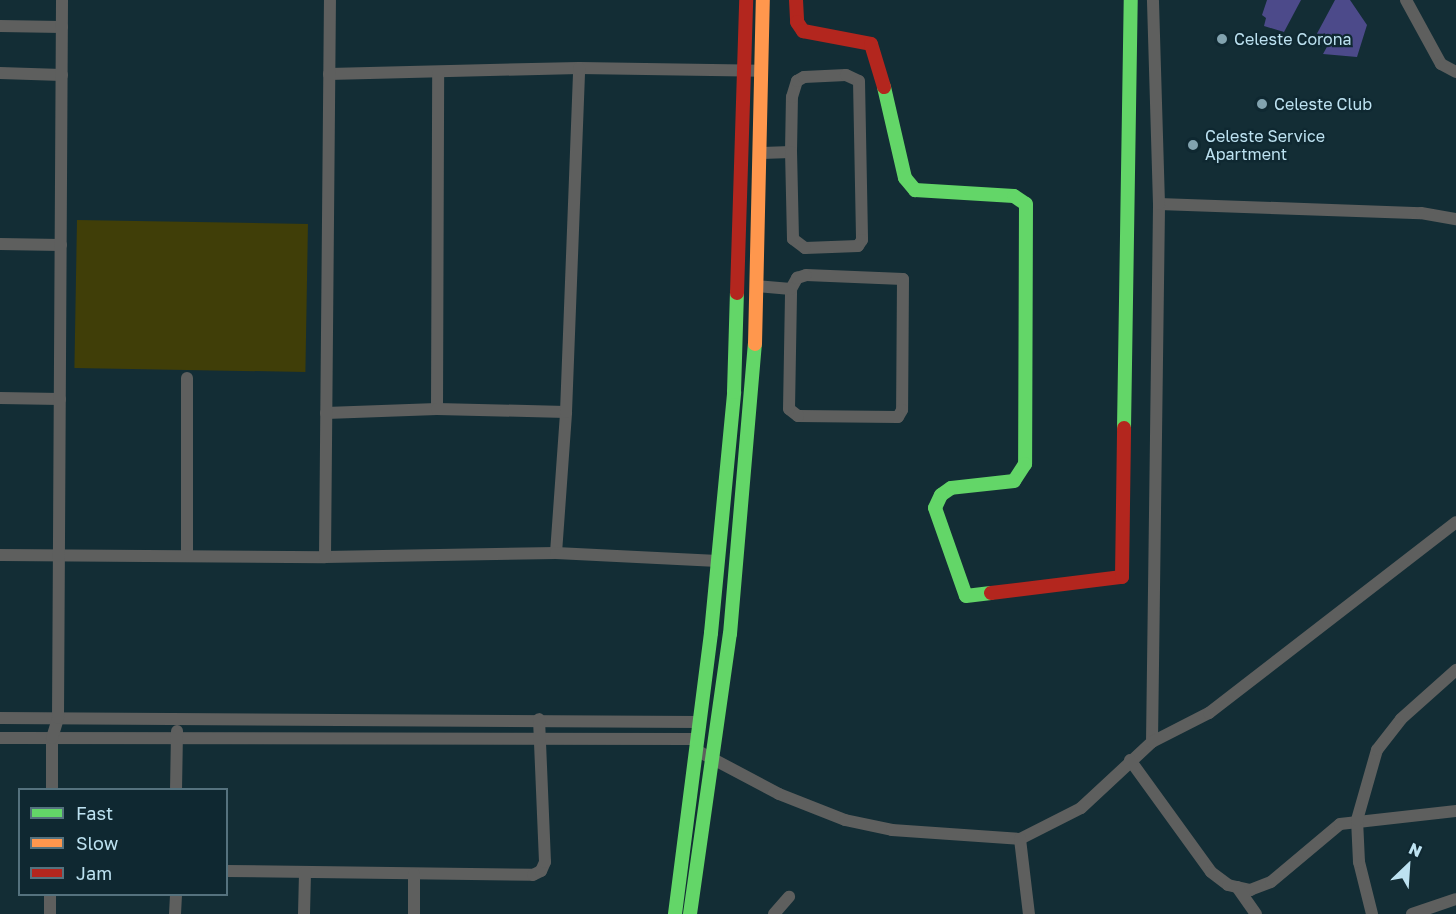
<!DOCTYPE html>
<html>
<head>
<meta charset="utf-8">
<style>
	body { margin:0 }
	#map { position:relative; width:1456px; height:914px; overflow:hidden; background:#132d35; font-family:"Golos Text",sans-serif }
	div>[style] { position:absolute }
	.green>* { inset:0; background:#403e08; transform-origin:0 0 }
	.water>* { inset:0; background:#4c4a8a }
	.street>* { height:12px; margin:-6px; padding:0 6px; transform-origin:6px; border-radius:6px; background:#5e5f5e }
	.fast>* { height:14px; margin:-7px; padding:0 7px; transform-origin:7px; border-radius:7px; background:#63d668 }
	.slow>* { height:14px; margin:-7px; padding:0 7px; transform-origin:7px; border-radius:7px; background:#ff974d }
	.jam>* { height:14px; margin:-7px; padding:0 7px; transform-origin:7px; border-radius:7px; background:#b3261e }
	.dots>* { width:16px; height:16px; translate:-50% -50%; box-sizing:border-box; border:3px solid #0f2831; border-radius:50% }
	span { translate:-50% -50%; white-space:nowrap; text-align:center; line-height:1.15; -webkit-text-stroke:4.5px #0f2831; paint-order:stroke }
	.poi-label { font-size:16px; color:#bde2f1 }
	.left { translate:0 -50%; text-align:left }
	.legend { position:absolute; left:18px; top:788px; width:210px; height:108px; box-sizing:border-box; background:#0f2831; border:2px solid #55727e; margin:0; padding:8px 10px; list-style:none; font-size:18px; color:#bde2f1 }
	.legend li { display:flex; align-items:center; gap:12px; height:30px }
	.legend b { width:30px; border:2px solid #55727e }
	.north { position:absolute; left:1378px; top:836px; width:60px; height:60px; -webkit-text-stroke:4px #0f2831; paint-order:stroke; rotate:25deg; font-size:16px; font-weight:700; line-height:24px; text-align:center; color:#bde2f1 }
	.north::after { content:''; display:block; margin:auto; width:21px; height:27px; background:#bde2f1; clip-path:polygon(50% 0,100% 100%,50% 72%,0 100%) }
</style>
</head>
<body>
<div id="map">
	<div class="green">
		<i style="left:77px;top:220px;width:231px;height:148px;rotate:1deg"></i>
	</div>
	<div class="water">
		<i style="clip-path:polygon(1267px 0,1301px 0,1284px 32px,1264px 26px,1266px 18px,1262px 15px)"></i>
		<i style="clip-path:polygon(1335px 0,1350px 0,1367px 25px,1357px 57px,1323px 54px,1328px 45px,1313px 41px)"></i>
	</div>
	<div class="street">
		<i style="left:1406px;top:0;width:73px;rotate:61.3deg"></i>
		<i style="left:1441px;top:64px;width:17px;rotate:28deg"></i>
		<i style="left:0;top:26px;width:62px;rotate:0.9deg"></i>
		<i style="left:0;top:73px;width:62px;rotate:1.8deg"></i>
		<i style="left:329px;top:74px;width:250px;rotate:-1.4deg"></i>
		<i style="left:579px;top:68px;width:182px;rotate:0.9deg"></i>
		<i style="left:760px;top:153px;width:31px;rotate:-2deg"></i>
		<i style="left:791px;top:152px;width:55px;rotate:-89deg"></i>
		<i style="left:792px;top:97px;width:17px;rotate:-73deg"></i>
		<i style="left:797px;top:81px;width:8px;rotate:-30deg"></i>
		<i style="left:804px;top:77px;width:42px;rotate:-2.7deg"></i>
		<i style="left:846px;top:75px;width:14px;rotate:25deg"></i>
		<i style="left:859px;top:81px;width:159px;rotate:88.9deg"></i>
		<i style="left:862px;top:240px;width:7px;rotate:124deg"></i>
		<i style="left:858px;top:246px;width:53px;rotate:177.8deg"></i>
		<i style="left:805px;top:248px;width:15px;rotate:-143deg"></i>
		<i style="left:793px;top:239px;width:87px;rotate:-91.3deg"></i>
		<i style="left:1159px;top:204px;width:262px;rotate:2deg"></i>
		<i style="left:1421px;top:213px;width:36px;rotate:10deg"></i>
		<i style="left:0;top:244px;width:61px;rotate:0.9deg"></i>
		<i style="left:806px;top:275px;width:97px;rotate:2.4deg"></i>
		<i style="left:903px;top:279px;width:131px;rotate:90.4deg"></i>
		<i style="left:902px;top:410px;width:8px;rotate:120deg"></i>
		<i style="left:898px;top:417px;width:100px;rotate:-179.4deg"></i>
		<i style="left:798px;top:416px;width:11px;rotate:-142deg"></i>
		<i style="left:789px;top:409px;width:120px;rotate:-89deg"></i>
		<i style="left:791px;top:289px;width:13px;rotate:-61deg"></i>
		<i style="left:797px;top:278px;width:9px;rotate:-18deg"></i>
		<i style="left:757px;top:286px;width:34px;rotate:5deg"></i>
		<i style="left:187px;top:378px;width:178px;rotate:90deg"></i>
		<i style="left:0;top:398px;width:60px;rotate:1deg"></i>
		<i style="left:437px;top:409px;width:336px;rotate:-89.8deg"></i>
		<i style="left:326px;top:413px;width:111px;rotate:-2.1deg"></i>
		<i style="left:437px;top:409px;width:129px;rotate:1.3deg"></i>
		<i style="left:556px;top:553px;width:141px;rotate:-85.9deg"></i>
		<i style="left:566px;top:412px;width:344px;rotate:-87.8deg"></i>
		<i style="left:0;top:555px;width:325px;rotate:0.4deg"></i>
		<i style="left:325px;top:557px;width:231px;rotate:-1deg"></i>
		<i style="left:556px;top:553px;width:162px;rotate:2.8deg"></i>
		<i style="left:325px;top:557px;width:557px;rotate:-89.49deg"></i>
		<i style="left:0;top:718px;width:700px;rotate:0.33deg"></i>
		<i style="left:0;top:738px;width:698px;rotate:0.08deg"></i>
		<i style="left:1152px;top:742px;width:538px;rotate:-89.25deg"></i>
		<i style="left:1159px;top:204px;width:204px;rotate:-91.7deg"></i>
		<i style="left:696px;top:750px;width:94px;rotate:27.9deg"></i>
		<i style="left:779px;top:794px;width:71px;rotate:21.5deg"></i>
		<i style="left:845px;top:820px;width:48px;rotate:12deg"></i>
		<i style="left:892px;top:830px;width:128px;rotate:4deg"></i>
		<i style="left:1020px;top:839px;width:68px;rotate:-26.9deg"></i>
		<i style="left:1081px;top:808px;width:97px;rotate:-42.9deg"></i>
		<i style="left:1152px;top:742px;width:64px;rotate:-27deg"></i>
		<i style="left:1209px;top:713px;width:312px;rotate:-37.7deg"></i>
		<i style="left:1130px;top:760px;width:138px;rotate:54.1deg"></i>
		<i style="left:1211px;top:872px;width:21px;rotate:37deg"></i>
		<i style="left:1228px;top:885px;width:23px;rotate:13deg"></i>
		<i style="left:1250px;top:890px;width:22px;rotate:-21deg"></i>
		<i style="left:1271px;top:882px;width:90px;rotate:-40deg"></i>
		<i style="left:1340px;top:824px;width:117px;rotate:-6.4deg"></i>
		<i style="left:52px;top:790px;width:52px;rotate:-90deg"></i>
		<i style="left:52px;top:738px;width:21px;rotate:-73deg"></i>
		<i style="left:58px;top:718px;width:718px;rotate:-89.68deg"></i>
		<i style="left:176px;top:790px;width:59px;rotate:-89deg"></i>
		<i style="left:1020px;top:839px;width:76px;rotate:83.2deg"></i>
		<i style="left:226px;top:871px;width:307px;rotate:0.7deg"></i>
		<i style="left:533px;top:875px;width:9px;rotate:-27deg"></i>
		<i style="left:541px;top:871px;width:10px;rotate:-66deg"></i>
		<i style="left:545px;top:862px;width:143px;rotate:-92.4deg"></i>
		<i style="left:414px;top:874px;width:40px;rotate:90deg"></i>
		<i style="left:1237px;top:887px;width:33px;rotate:55deg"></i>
		<i style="left:50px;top:914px;width:20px;rotate:-90deg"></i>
		<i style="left:175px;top:914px;width:20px;rotate:-87deg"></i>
		<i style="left:304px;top:914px;width:42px;rotate:-88.6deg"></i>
		<i style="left:774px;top:914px;width:23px;rotate:-49deg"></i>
		<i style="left:1372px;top:914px;width:54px;rotate:-104deg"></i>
		<i style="left:1359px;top:862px;width:42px;rotate:-92.7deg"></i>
		<i style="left:1357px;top:820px;width:73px;rotate:-74.1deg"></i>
		<i style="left:1377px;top:750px;width:39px;rotate:-52deg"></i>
		<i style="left:1401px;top:719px;width:74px;rotate:-41.7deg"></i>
		<i style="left:1412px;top:914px;width:46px;rotate:-18.8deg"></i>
	</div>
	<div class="fast">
		<i style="left:884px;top:87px;width:93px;rotate:77deg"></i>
		<i style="left:905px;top:178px;width:16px;rotate:50deg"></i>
		<i style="left:915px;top:190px;width:99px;rotate:3.5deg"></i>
		<i style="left:1014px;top:196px;width:14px;rotate:34deg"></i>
		<i style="left:1026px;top:204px;width:260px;rotate:90.2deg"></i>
		<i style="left:1025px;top:464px;width:20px;rotate:123deg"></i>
		<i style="left:1014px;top:481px;width:63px;rotate:173.7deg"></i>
		<i style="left:951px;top:488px;width:12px;rotate:145deg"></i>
		<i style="left:941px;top:495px;width:14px;rotate:115deg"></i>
		<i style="left:935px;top:508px;width:93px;rotate:70.6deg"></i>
		<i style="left:966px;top:596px;width:25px;rotate:-7deg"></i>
		<i style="left:1124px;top:428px;width:428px;rotate:-89.1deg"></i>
		<i style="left:675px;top:914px;width:283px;rotate:-82.7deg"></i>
		<i style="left:711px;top:633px;width:242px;rotate:-84.5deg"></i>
		<i style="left:734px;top:392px;width:99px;rotate:-88.3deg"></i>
		<i style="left:690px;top:914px;width:283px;rotate:-81.9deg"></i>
		<i style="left:730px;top:634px;width:291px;rotate:-85.1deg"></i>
	</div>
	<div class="slow">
		<i style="left:755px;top:344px;width:344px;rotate:-88.7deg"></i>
	</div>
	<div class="jam">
		<i style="left:796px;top:0;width:22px;rotate:87deg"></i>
		<i style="left:797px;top:22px;width:11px;rotate:56deg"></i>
		<i style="left:803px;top:31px;width:69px;rotate:10.8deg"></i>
		<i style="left:871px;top:44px;width:45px;rotate:73.2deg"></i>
		<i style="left:737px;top:293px;width:293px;rotate:-88.2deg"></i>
		<i style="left:991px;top:593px;width:132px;rotate:-7deg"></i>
		<i style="left:1122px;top:577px;width:149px;rotate:-89.2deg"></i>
	</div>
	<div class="dots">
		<i style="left:1222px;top:39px;background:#82a3af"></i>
		<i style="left:1262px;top:104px;background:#82a3af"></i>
		<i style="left:1193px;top:145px;background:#82a3af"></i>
	</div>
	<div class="poi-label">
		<span class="left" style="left:1234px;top:39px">Celeste Corona</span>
		<span class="left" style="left:1274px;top:104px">Celeste Club</span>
		<span class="left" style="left:1205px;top:145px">Celeste Service<br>Apartment</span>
	</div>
	<ul class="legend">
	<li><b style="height:8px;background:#63d668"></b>Fast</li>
	<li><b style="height:8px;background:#ff974d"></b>Slow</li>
	<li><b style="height:8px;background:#b3261e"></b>Jam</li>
	</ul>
	<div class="north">N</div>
</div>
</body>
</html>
